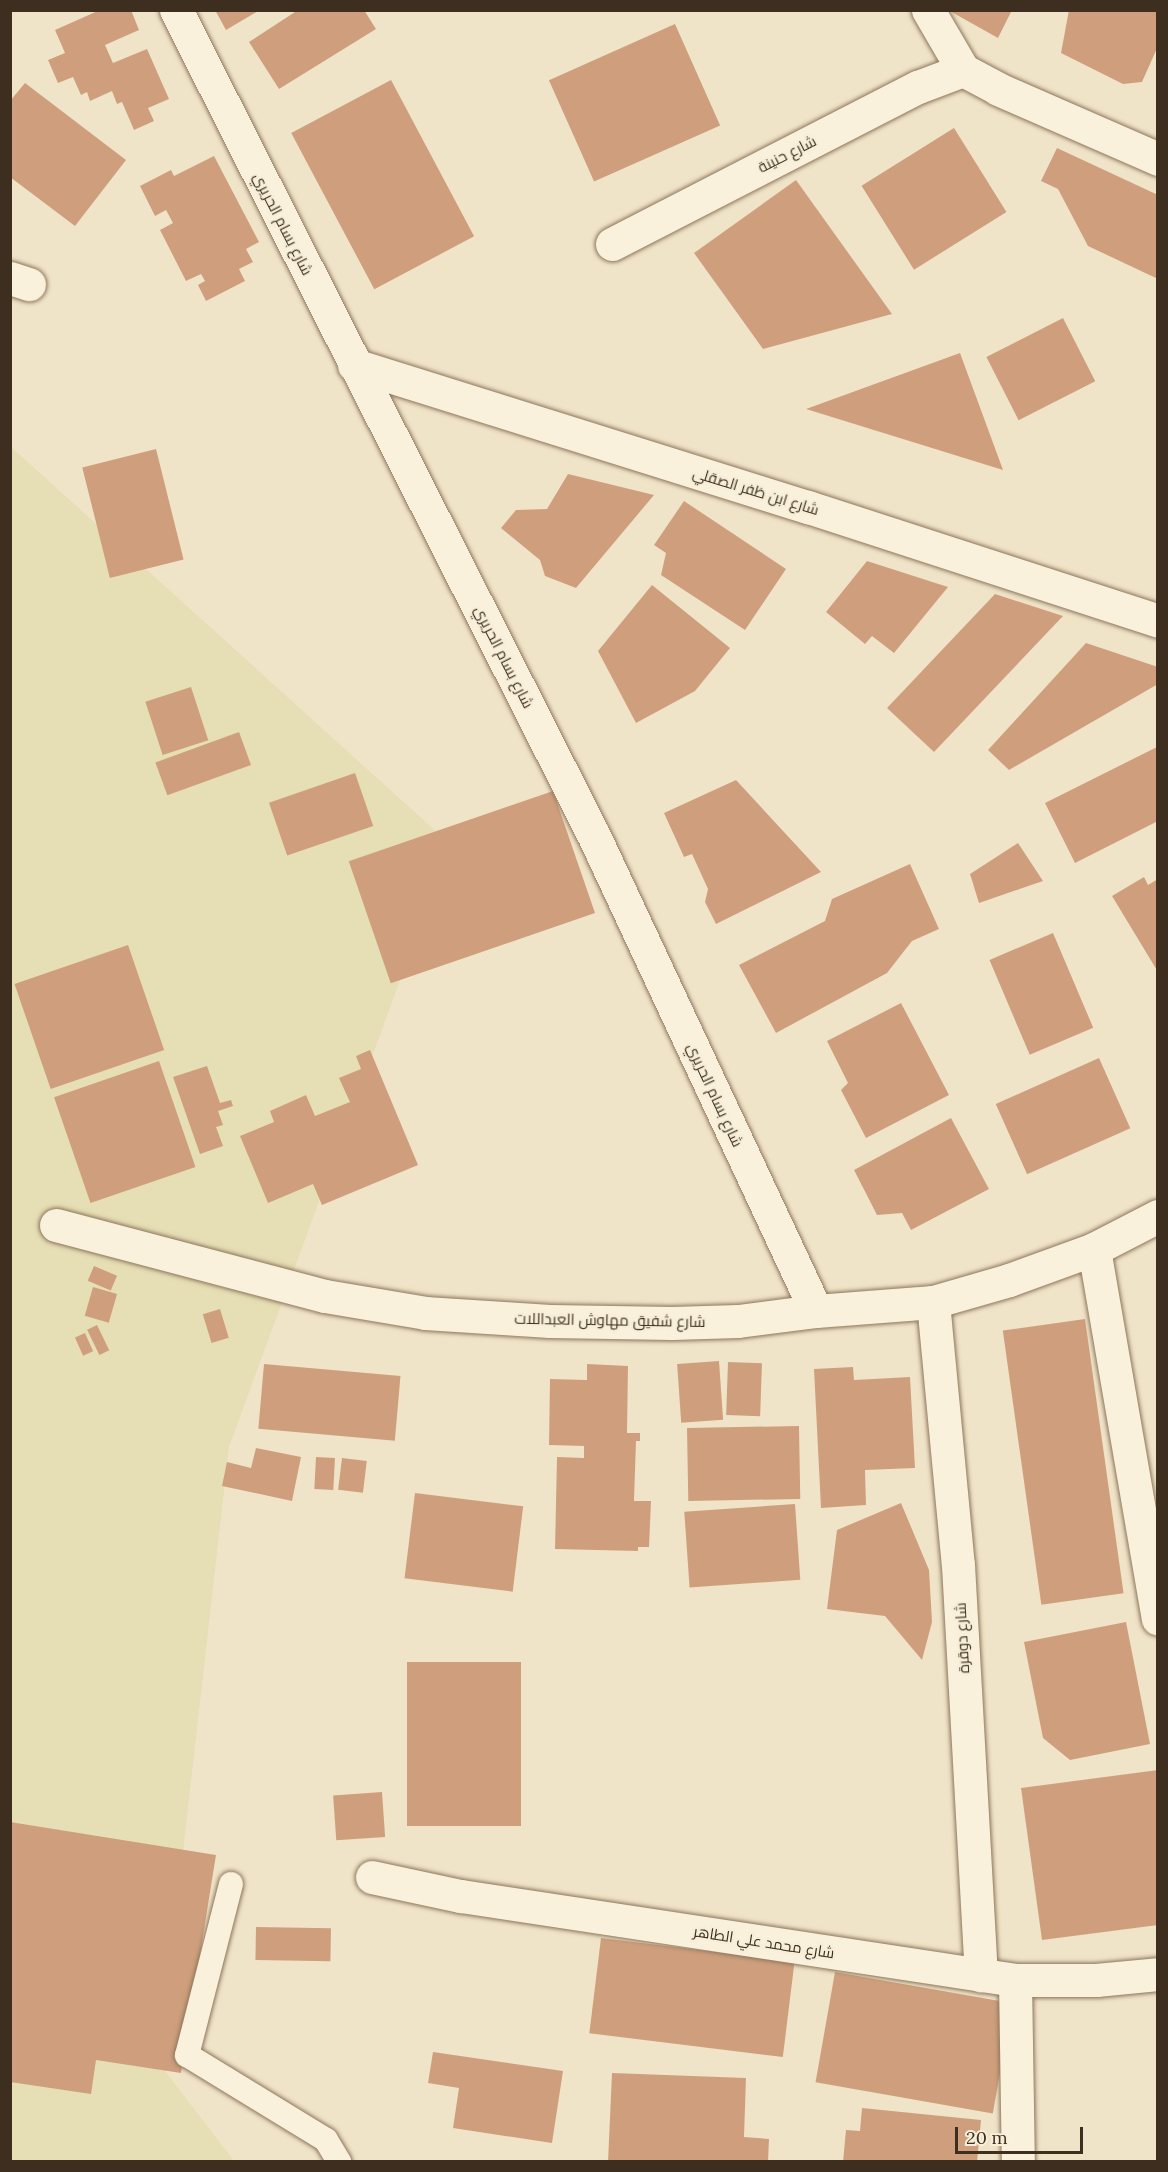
<!DOCTYPE html>
<html>
<head>
<meta charset="utf-8">
<style>
	body { margin:0 }
	#map { position:relative; width:1168px; height:2172px; overflow:hidden; background:#f0e4c8; font-family:Lora,Cairo,serif }
	div>[style] { position:absolute }
	.farmland>* { inset:0; background:#e6deb5 }
	.building>* { inset:0; background:#cf9f7d; transform-origin:0 0 }
	.roads { filter:drop-shadow(0 0 2px #8d765c) drop-shadow(0 0 2px #8d765c) }
	.lane>* { height:24px; margin:-12px; padding:0 12px; transform-origin:12px; border-radius:12px; background:#faf1dc }
	.street>* { height:33px; margin:-16.5px; padding:0 16.5px; transform-origin:16.5px; border-radius:16.5px; background:#faf1dc }
	span { translate:-50% -50%; white-space:nowrap; text-align:center; line-height:1.15; -webkit-text-stroke:4.5px #f7eed8; paint-order:stroke }
	.street-label { font-size:15px; color:#3d2e20 }
	.frame { position:absolute; inset:0; border:12px solid #3d2e20; pointer-events:none }
	.scale { position:absolute; left:955px; top:2127px; width:128px; height:27px; box-sizing:border-box; border:3px solid #3d2e20; border-top:0; padding-left:8px; font-size:18px; line-height:21px; white-space:nowrap; color:#3d2e20; -webkit-text-stroke:4px #f7eed8; paint-order:stroke }
</style>
</head>
<body>
<div id="map">
	<div class="farmland">
		<i style="clip-path:polygon(10px 446px,450px 844px,229px 1447px,159px 2063px,234px 2161px,11px 2161px)"></i>
	</div>
	<div class="building">
		<i style="clip-path:polygon(100px 10px,131px 10px,139px 30px,105px 45px,113px 63px,147px 49px,169px 99px,148px 108px,154px 121px,134px 130px,122px 102px,117px 104px,112px 91px,90px 101px,87px 92px,81px 95px,73px 77px,58px 83px,48px 60px,65px 53px,55px 30px)"></i>
		<i style="clip-path:polygon(215px 10px,260px 10px,226px 30px)"></i>
		<i style="clip-path:polygon(298px 10px,364px 10px,376px 29px,279px 89px,249px 42px)"></i>
		<i style="clip-path:polygon(948px 10px,1012px 10px,998px 38px)"></i>
		<i style="clip-path:polygon(1069px 10px,1158px 10px,1158px 46px,1142px 82px,1123px 84px,1061px 53px)"></i>
		<i style="left:675px;top:24px;width:111px;height:138px;rotate:66deg"></i>
		<i style="left:391px;top:80px;width:177px;height:113px;rotate:62deg"></i>
		<i style="clip-path:polygon(25px 83px,126px 160px,75px 226px,10px 177px,10px 101px)"></i>
		<i style="left:954px;top:128px;width:99px;height:109px;rotate:58deg"></i>
		<i style="clip-path:polygon(1057px 148px,1158px 195px,1158px 279px,1088px 246px,1058px 189px,1041px 181px)"></i>
		<i style="clip-path:polygon(214px 156px,259px 242px,246px 249px,253px 262px,239px 269px,245px 281px,206px 301px,198px 285px,205px 281px,201px 274px,186px 281px,160px 230px,173px 223px,166px 210px,155px 216px,140px 186px,171px 170px,174px 176px)"></i>
		<i style="clip-path:polygon(796px 180px,892px 314px,763px 349px,694px 253px)"></i>
		<i style="left:1063px;top:318px;width:71px;height:86px;rotate:63deg"></i>
		<i style="clip-path:polygon(960px 353px,1003px 470px,806px 409px)"></i>
		<i style="left:156px;top:449px;width:114px;height:76px;rotate:76deg"></i>
		<i style="clip-path:polygon(568px 474px,654px 495px,576px 588px,545px 576px,540px 560px,501px 528px,516px 510px,547px 509px)"></i>
		<i style="clip-path:polygon(684px 501px,786px 569px,745px 630px,661px 575px,666px 553px,654px 545px)"></i>
		<i style="clip-path:polygon(867px 561px,948px 587px,894px 653px,872px 636px,865px 644px,826px 612px)"></i>
		<i style="clip-path:polygon(652px 585px,730px 648px,695px 691px,636px 723px,598px 651px)"></i>
		<i style="clip-path:polygon(995px 594px,1063px 616px,934px 752px,887px 708px)"></i>
		<i style="clip-path:polygon(1086px 643px,1158px 667px,1158px 684px,1009px 770px,988px 750px)"></i>
		<i style="left:191px;top:687px;width:56px;height:48px;rotate:72deg"></i>
		<i style="left:239px;top:732px;width:35px;height:89px;rotate:70deg"></i>
		<i style="clip-path:polygon(1157px 747px,1158px 821px,1075px 863px,1045px 803px)"></i>
		<i style="left:355px;top:773px;width:56px;height:91px;rotate:71deg"></i>
		<i style="clip-path:polygon(736px 780px,821px 872px,716px 924px,705px 902px,708px 889px,692px 854px,684px 857px,664px 813px)"></i>
		<i style="left:553px;top:791px;width:129px;height:216px;rotate:71deg"></i>
		<i style="clip-path:polygon(1018px 843px,1043px 881px,979px 903px,970px 874px)"></i>
		<i style="clip-path:polygon(910px 864px,939px 929px,912px 941px,887px 973px,776px 1033px,739px 965px,825px 921px,832px 899px)"></i>
		<i style="clip-path:polygon(1144px 877px,1148px 885px,1158px 879px,1158px 972px,1112px 896px)"></i>
		<i style="left:1053px;top:933px;width:103px;height:69px;rotate:67deg"></i>
		<i style="left:128px;top:945px;width:111px;height:120px;rotate:71deg"></i>
		<i style="clip-path:polygon(901px 1003px,949px 1095px,866px 1138px,841px 1090px,848px 1083px,827px 1041px)"></i>
		<i style="clip-path:polygon(370px 1050px,418px 1165px,322px 1205px,313px 1184px,268px 1203px,240px 1136px,274px 1122px,270px 1111px,306px 1095px,315px 1116px,350px 1102px,339px 1078px,361px 1069px,356px 1056px)"></i>
		<i style="left:1099px;top:1058px;width:77px;height:113px;rotate:66deg"></i>
		<i style="left:159px;top:1061px;width:112px;height:111px;rotate:71deg"></i>
		<i style="clip-path:polygon(207px 1066px,220px 1103px,231px 1100px,233px 1106px,218px 1111px,223px 1125px,216px 1127px,223px 1146px,200px 1154px,173px 1077px)"></i>
		<i style="clip-path:polygon(951px 1118px,989px 1189px,911px 1230px,902px 1213px,877px 1215px,854px 1170px)"></i>
		<i style="left:94px;top:1266px;width:25px;height:16px;rotate:23deg"></i>
		<i style="left:93px;top:1287px;width:25px;height:30px;rotate:16deg"></i>
		<i style="left:220px;top:1309px;width:30px;height:18px;rotate:73deg"></i>
		<i style="left:1085px;top:1319px;width:277px;height:83px;rotate:82deg"></i>
		<i style="left:97px;top:1325px;width:28px;height:11px;rotate:64deg"></i>
		<i style="left:85px;top:1333px;width:20px;height:11px;rotate:66deg"></i>
		<i style="left:719px;top:1361px;width:59px;height:42px;rotate:86deg"></i>
		<i style="left:728px;top:1362px;width:34px;height:53px;rotate:2deg"></i>
		<i style="left:264px;top:1364px;width:137px;height:65px;rotate:5deg"></i>
		<i style="clip-path:polygon(587px 1364px,628px 1366px,627px 1433px,640px 1433px,640px 1441px,636px 1441px,634px 1501px,651px 1501px,649px 1547px,638px 1547px,638px 1551px,555px 1549px,557px 1457px,584px 1458px,584px 1446px,549px 1445px,550px 1379px,587px 1380px)"></i>
		<i style="clip-path:polygon(853px 1367px,854px 1380px,910px 1377px,915px 1468px,865px 1470px,866px 1505px,821px 1508px,814px 1369px)"></i>
		<i style="left:799px;top:1426px;width:73px;height:112px;rotate:89deg"></i>
		<i style="clip-path:polygon(256px 1448px,301px 1457px,292px 1501px,222px 1486px,227px 1462px,251px 1468px)"></i>
		<i style="left:316px;top:1457px;width:19px;height:32px;rotate:3deg"></i>
		<i style="left:342px;top:1458px;width:25px;height:32px;rotate:7deg"></i>
		<i style="left:415px;top:1493px;width:109px;height:86px;rotate:7deg"></i>
		<i style="clip-path:polygon(901px 1503px,929px 1570px,932px 1622px,922px 1660px,885px 1616px,827px 1609px,837px 1530px)"></i>
		<i style="left:795px;top:1504px;width:76px;height:111px;rotate:86deg"></i>
		<i style="clip-path:polygon(1126px 1622px,1150px 1744px,1070px 1760px,1043px 1738px,1024px 1642px)"></i>
		<i style="left:407px;top:1662px;width:114px;height:164px"></i>
		<i style="clip-path:polygon(1158px 1770px,1158px 1925px,1042px 1940px,1021px 1788px)"></i>
		<i style="left:382px;top:1792px;width:45px;height:49px;rotate:86deg"></i>
		<i style="clip-path:polygon(10px 1822px,216px 1855px,181px 2073px,96px 2060px,91px 2094px,10px 2082px)"></i>
		<i style="left:256px;top:1927px;width:75px;height:33px;rotate:1deg"></i>
		<i style="left:601px;top:1938px;width:195px;height:96px;rotate:7deg"></i>
		<i style="left:835px;top:1972px;width:180px;height:112px;rotate:10deg"></i>
		<i style="clip-path:polygon(433px 2052px,563px 2071px,552px 2143px,453px 2128px,459px 2088px,428px 2083px)"></i>
		<i style="clip-path:polygon(612px 2073px,746px 2078px,744px 2137px,769px 2139px,768px 2162px,608px 2162px)"></i>
		<i style="clip-path:polygon(862px 2108px,981px 2120px,977px 2162px,843px 2162px,846px 2130px,860px 2131px)"></i>
	</div>
	<div class="roads">
		<div class="lane">
			<i style="left:231px;top:1884px;width:177px;rotate:104.4deg"></i>
			<i style="left:187px;top:2055px;width:163px;rotate:31.4deg"></i>
			<i style="left:326px;top:2140px;width:26px;rotate:59deg"></i>
		</div>
		<div class="street">
			<i style="left:176px;top:10px;width:926px;rotate:63.16deg"></i>
			<i style="left:594px;top:836px;width:524px;rotate:64.95deg"></i>
			<i style="left:928px;top:10px;width:69px;rotate:59.7deg"></i>
			<i style="left:963px;top:70px;width:40px;rotate:28deg"></i>
			<i style="left:998px;top:89px;width:175px;rotate:23.6deg"></i>
			<i style="left:612px;top:244px;width:344px;rotate:-27.2deg"></i>
			<i style="left:918px;top:87px;width:48px;rotate:-20.7deg"></i>
			<i style="left:10px;top:278px;width:20px;rotate:18deg"></i>
			<i style="left:354px;top:365px;width:476px;rotate:17.4deg"></i>
			<i style="left:808px;top:507px;width:368px;rotate:18deg"></i>
			<i style="left:56px;top:1225px;width:278px;rotate:14.8deg"></i>
			<i style="left:325px;top:1296px;width:101px;rotate:9.6deg"></i>
			<i style="left:425px;top:1313px;width:125px;rotate:3.7deg"></i>
			<i style="left:550px;top:1321px;width:122px;rotate:0.9deg"></i>
			<i style="left:672px;top:1323px;width:66px;rotate:-1.7deg"></i>
			<i style="left:738px;top:1321px;width:79px;rotate:-7.3deg"></i>
			<i style="left:816px;top:1311px;width:117px;rotate:-4.4deg"></i>
			<i style="left:933px;top:1302px;width:79px;rotate:-16.1deg"></i>
			<i style="left:1009px;top:1280px;width:90px;rotate:-20deg"></i>
			<i style="left:1094px;top:1249px;width:72px;rotate:-27.3deg"></i>
			<i style="left:1094px;top:1249px;width:375px;rotate:80.2deg"></i>
			<i style="left:933px;top:1302px;width:264px;rotate:84.6deg"></i>
			<i style="left:958px;top:1565px;width:411px;rotate:86.8deg"></i>
			<i style="left:372px;top:1877px;width:91px;rotate:12.1deg"></i>
			<i style="left:461px;top:1896px;width:560px;rotate:8.62deg"></i>
			<i style="left:1015px;top:1980px;width:81px"></i>
			<i style="left:1096px;top:1980px;width:62px;rotate:-5.5deg"></i>
			<i style="left:1015px;top:1980px;width:182px;rotate:89.1deg"></i>
		</div>
	</div>
	<div class="street-label">
		<span style="left:787px;top:154px;rotate:-27deg">شارع حنينة</span>
		<span style="left:283px;top:224px;rotate:63deg">شارع بسام الحريري</span>
		<span style="left:756px;top:491px;rotate:17deg">شارع ابن ظفر الصقلي</span>
		<span style="left:504px;top:657px;rotate:63deg">شارع بسام الحريري</span>
		<span style="left:715px;top:1095px;rotate:65deg">شارع بسام الحريري</span>
		<span style="left:610px;top:1320px;rotate:1deg">شارع شفيق مهاوش العبداللات</span>
		<span style="left:962px;top:1638px;rotate:-93deg">شارع دوقرة</span>
		<span style="left:764px;top:1942px;rotate:9deg">شارع محمد علي الطاهر</span>
	</div>
	<div class="frame"></div>
	<div class="scale">20 m</div>
</div>
</body>
</html>
